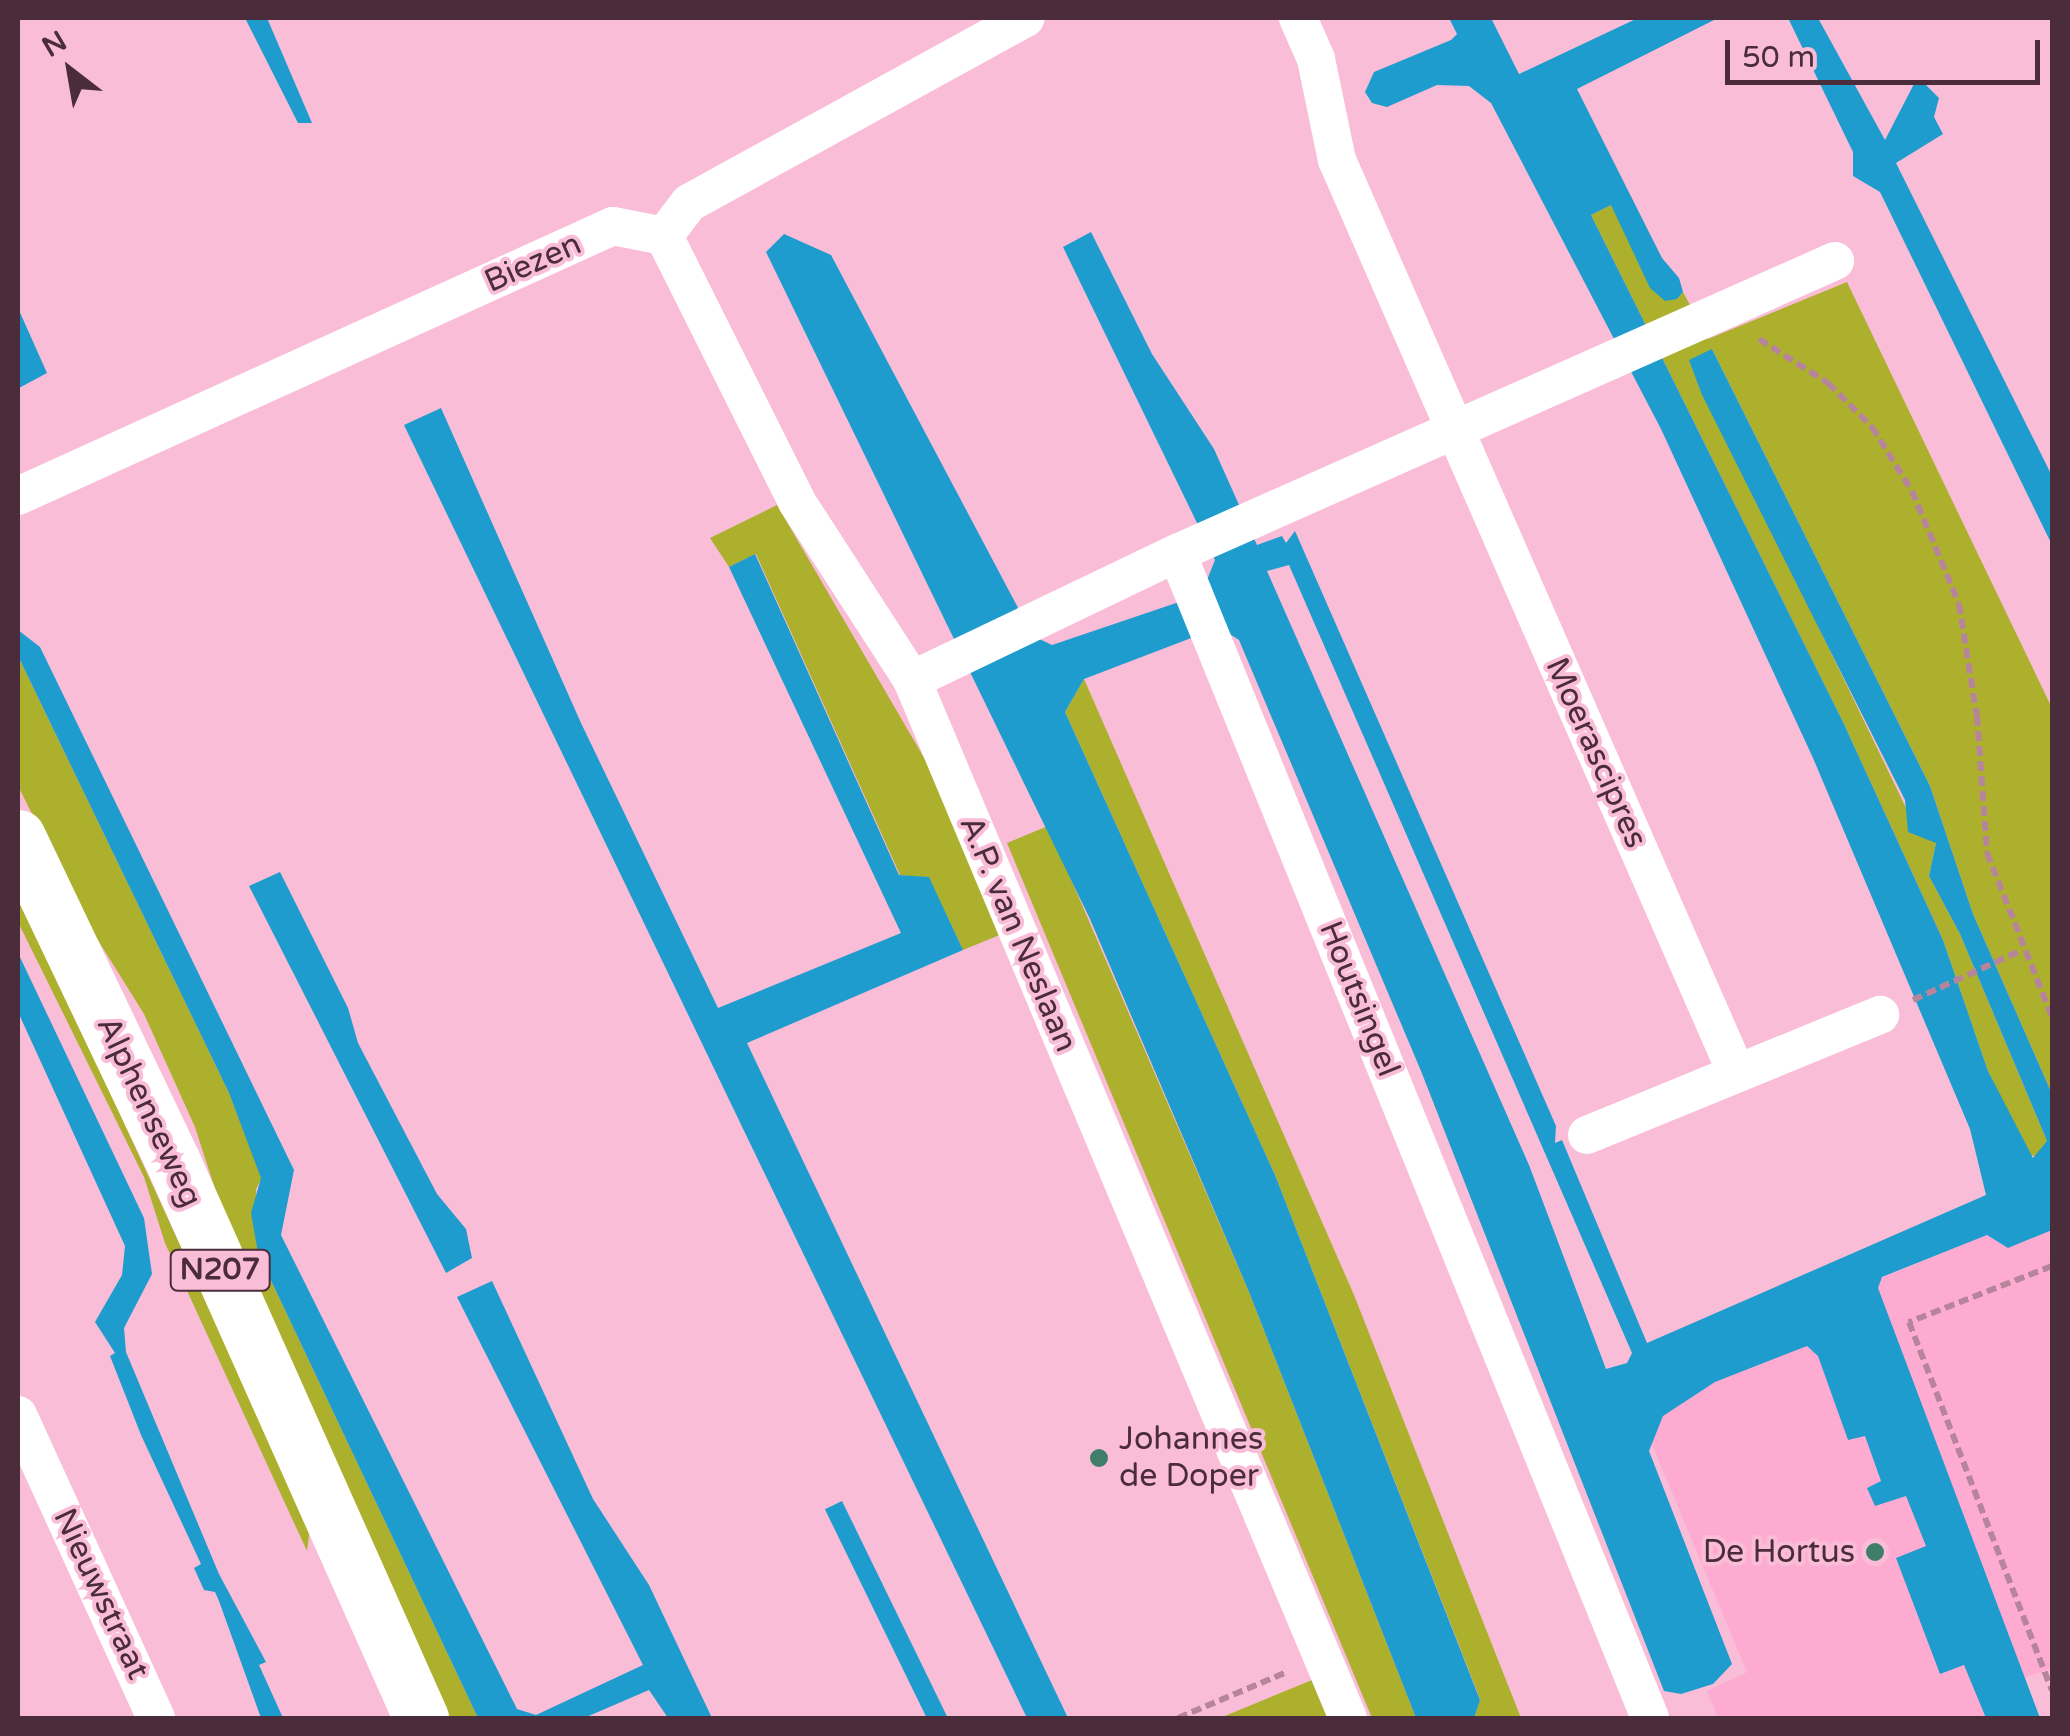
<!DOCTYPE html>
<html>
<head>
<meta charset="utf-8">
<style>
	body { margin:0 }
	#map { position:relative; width:2070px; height:1736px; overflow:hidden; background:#fabdd8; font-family:"Varela Round",sans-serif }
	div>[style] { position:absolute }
	.built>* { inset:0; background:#feabd1 }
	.green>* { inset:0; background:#adb02c }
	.water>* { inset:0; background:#1d9ccd; transform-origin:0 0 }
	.path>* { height:6px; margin-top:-3px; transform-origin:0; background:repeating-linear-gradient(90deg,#b6859b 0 10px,transparent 0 15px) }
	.minor>* { height:38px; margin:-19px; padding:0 19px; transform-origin:19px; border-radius:19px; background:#fff }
	.primary>* { height:55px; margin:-27.5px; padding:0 27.5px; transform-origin:27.5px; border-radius:27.5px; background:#fff }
	.dots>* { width:28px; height:28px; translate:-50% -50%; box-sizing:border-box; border:5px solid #fabdd8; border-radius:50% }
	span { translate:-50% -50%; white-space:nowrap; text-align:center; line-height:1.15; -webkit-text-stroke:8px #fabdd8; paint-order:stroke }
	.shield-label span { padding:2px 8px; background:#fabdd8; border:2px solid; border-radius:8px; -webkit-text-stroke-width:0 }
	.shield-label { font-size:30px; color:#4a2c3a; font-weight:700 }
	.street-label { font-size:32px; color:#4a2c3a }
	.poi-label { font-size:32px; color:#4a2c3a }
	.left { translate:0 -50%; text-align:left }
	.right { translate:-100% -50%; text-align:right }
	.frame { position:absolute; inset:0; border:20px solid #4a2c3a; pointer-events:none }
	.north { position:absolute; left:20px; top:20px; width:100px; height:100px; -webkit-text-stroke:8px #fabdd8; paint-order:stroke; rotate:329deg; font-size:28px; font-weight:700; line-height:40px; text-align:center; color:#4a2c3a }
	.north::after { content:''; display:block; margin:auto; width:35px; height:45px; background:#4a2c3a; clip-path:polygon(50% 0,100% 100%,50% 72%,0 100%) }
	.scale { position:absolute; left:1725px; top:40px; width:315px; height:45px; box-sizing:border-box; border:5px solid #4a2c3a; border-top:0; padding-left:12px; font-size:30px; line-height:35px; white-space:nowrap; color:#4a2c3a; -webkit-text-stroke:8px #fabdd8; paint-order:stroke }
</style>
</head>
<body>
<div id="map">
	<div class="built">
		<i style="clip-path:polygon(2052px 1230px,2052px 1668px,2024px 1678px,2012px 1718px,1718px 1718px,1707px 1691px,1747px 1672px,1648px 1435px,1676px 1384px,1882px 1278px,1987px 1235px,2008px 1248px)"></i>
	</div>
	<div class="green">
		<i style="clip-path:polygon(1611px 205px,1677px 299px,1683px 292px,1708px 339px,1847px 282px,2052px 708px,2052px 1094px,1973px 914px,1930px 786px,1712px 349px,1692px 365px,1908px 812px,1936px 843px,1929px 876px,1960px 934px,2047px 1141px,2037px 1157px,2029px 1154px,1988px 1071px,1943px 940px,1843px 722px,1591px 215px)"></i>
		<i style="clip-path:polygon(777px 505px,930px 768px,1002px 934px,963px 950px,929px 878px,900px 875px,756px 554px,729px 567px,710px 538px)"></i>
		<i style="clip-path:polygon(18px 656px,229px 1093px,262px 1178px,256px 1189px,258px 1253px,478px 1718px,444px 1718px,223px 1214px,195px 1127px,144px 1014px,86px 921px,18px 786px)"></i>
		<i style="clip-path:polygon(1084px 679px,1354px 1295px,1521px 1718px,1474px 1718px,1480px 1699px,1275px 1175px,1065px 712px)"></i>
		<i style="clip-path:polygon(1048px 826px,1249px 1292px,1416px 1718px,1372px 1718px,1007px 843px)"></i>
		<i style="clip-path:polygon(18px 892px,310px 1528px,307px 1551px,165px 1243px,144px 1177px,18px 922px)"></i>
		<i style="clip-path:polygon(1312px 1680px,1328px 1718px,1220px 1718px)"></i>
	</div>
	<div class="water">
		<i style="clip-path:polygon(245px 18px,267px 18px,312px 123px,298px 123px)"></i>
		<i style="clip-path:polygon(evenodd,1449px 18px,1491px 18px,1519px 74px,1638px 18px,1718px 18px,1577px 89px,1662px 258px,1679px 278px,1683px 292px,1677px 299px,1665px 301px,1650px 288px,1611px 205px,1591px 215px,1843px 722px,1943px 940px,1988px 1071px,2033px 1158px,2047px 1141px,1960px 934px,1929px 876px,1936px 843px,1908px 832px,1905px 800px,1702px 395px,1689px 360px,1712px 349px,1930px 786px,1973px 914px,2052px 1094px,2052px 1230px,2008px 1248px,1987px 1235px,1882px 1277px,1878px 1288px,2040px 1718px,1986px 1718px,1964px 1665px,1940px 1674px,1896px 1558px,1926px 1546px,1906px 1496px,1875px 1506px,1867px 1488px,1881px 1481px,1865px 1436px,1848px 1440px,1818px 1356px,1807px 1346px,1715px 1382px,1663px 1416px,1649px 1451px,1732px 1664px,1713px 1684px,1681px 1694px,1664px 1691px,1421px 1071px,1239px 640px,1219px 627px,1203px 590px,1215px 560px,1063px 247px,1091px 232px,1152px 354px,1214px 449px,1257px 545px,1282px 536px,1286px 543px,1295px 531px,1556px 1126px,1555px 1143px,1562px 1140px,1647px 1343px,1986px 1195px,1970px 1129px,1813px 758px,1661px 429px,1491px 103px,1469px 86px,1437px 85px,1387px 107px,1372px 103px,1365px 92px,1374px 72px,1451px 40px,1457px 34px,1449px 18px,1289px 565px,1632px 1353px,1627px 1363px,1606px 1369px,1529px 1165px,1267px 571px,1289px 565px)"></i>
		<i style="clip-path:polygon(1788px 18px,1818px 18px,1885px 140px,1914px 84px,1924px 83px,1939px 98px,1934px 117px,1943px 134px,1896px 163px,2052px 476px,2052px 545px,1880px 192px,1853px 176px,1853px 152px)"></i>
		<i style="clip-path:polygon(784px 234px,831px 255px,1033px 636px,1052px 645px,1185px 600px,1199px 635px,1084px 679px,1065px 712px,1275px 1175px,1480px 1700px,1474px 1718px,1416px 1718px,1249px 1292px,1090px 919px,766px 252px)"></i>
		<i style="clip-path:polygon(18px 308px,47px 373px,19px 388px,18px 385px)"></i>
		<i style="clip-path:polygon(441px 408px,581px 723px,718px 1008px,901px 933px,729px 567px,755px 554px,899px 875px,929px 877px,963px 950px,747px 1043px,1068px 1718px,1027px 1718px,404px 425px)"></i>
		<i style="clip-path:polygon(18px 630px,40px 647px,294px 1170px,281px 1235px,517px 1709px,536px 1715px,643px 1665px,457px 1297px,492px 1281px,593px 1499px,649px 1585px,712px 1718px,668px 1718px,649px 1690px,584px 1718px,478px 1718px,258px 1253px,251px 1213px,261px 1178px,229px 1093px,18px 656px)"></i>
		<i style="clip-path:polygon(280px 872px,348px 1008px,358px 1043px,437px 1194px,466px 1229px,472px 1258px,446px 1273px,249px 886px)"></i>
		<i style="clip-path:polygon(18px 953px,144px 1218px,152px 1274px,124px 1328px,126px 1352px,219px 1574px,266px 1662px,259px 1665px,283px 1718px,261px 1718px,219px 1601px,215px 1592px,204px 1590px,194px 1568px,201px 1564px,141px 1435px,110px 1356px,115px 1353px,95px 1322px,122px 1275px,125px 1246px,18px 1012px)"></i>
		<i style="left:842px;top:1501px;width:242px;height:19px;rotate:64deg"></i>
	</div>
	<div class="path">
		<i style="left:1759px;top:339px;width:82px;rotate:32.5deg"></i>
		<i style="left:1828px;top:383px;width:62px;rotate:45deg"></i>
		<i style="left:1872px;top:427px;width:75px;rotate:58deg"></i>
		<i style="left:1912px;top:491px;width:122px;rotate:67.4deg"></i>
		<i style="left:1959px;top:604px;width:113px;rotate:80.9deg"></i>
		<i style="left:1977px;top:716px;width:137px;rotate:85.8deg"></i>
		<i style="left:1987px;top:853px;width:176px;rotate:68.4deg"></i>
		<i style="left:1913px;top:1000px;width:120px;rotate:-24.6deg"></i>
		<i style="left:2052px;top:1266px;width:154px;rotate:158.6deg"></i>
		<i style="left:1909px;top:1322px;width:395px;rotate:68.8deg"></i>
		<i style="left:1178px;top:1718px;width:118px;rotate:-22.9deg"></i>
	</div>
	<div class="minor">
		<i style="left:1298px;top:18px;width:45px;rotate:66.3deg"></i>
		<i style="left:1316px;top:59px;width:103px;rotate:78.3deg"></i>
		<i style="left:1337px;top:160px;width:995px;rotate:66.37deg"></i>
		<i style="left:664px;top:236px;width:297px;rotate:63.4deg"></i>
		<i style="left:797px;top:502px;width:212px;rotate:57.1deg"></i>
		<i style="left:912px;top:680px;width:1126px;rotate:67.22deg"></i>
		<i style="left:18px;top:496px;width:653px;rotate:-24.41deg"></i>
		<i style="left:613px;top:226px;width:52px;rotate:11.1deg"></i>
		<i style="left:664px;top:236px;width:41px;rotate:-52.9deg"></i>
		<i style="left:689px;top:203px;width:384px;rotate:-28.8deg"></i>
		<i style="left:1177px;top:553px;width:720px;rotate:-23.93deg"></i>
		<i style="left:912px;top:680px;width:294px;rotate:-25.6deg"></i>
		<i style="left:1177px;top:553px;width:1257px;rotate:67.9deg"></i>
		<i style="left:1587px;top:1135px;width:317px;rotate:-22.3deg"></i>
		<i style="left:18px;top:1415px;width:333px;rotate:65.5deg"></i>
	</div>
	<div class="primary">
		<i style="left:18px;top:837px;width:360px;rotate:64.5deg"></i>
		<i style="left:173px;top:1162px;width:609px;rotate:65.96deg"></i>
	</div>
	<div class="dots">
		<i style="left:1099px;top:1458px;background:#407e6a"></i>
		<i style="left:1875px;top:1552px;background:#407e6a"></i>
	</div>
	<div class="shield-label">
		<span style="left:220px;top:1270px">N207</span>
	</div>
	<div class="street-label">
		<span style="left:533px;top:263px;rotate:-24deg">Biezen</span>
		<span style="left:1596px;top:753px;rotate:66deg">Moerascipres</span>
		<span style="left:1018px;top:934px;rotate:67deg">A.P. van Neslaan</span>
		<span style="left:1359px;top:999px;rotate:68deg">Houtsingel</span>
		<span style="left:149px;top:1112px;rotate:65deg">Alphenseweg</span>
		<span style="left:101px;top:1594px;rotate:65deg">Nieuwstraat</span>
	</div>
	<div class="poi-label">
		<span class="left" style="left:1119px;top:1458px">Johannes<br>de Doper</span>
		<span class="right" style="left:1855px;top:1552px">De Hortus</span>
	</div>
	<div class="frame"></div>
	<div class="north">N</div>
	<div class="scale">50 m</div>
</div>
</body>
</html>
